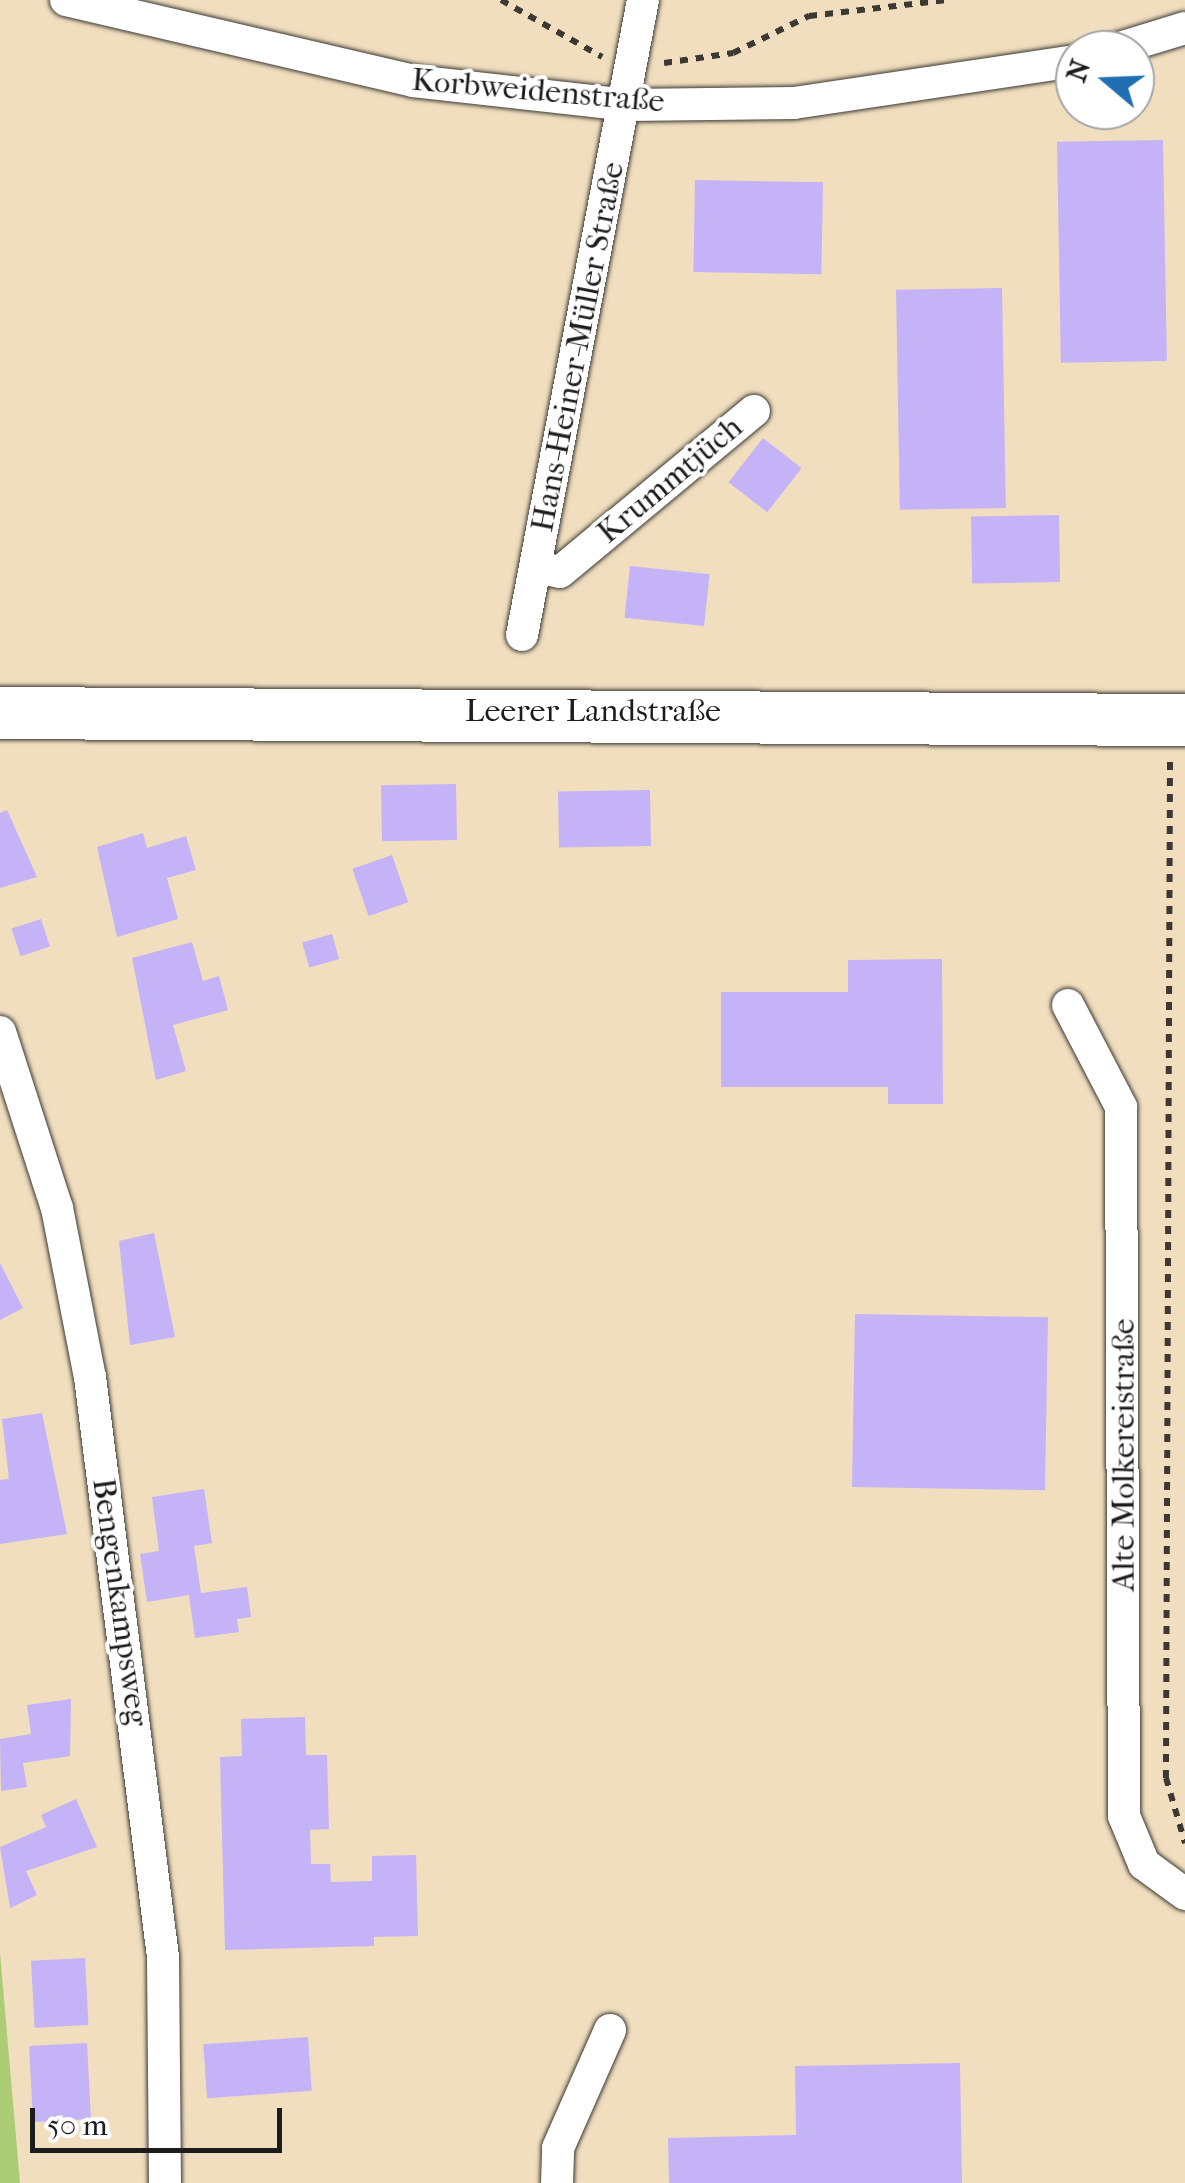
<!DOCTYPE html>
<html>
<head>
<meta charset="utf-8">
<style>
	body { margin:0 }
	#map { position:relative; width:1185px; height:2183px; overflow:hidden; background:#f1debf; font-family:"IM FELL French Canon",serif }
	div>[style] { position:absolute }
	.green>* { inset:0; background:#accd75 }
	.building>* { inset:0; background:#c4b3f7; transform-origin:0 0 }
	.path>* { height:6px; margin-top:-3px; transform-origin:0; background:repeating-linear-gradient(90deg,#3c3934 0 8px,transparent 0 16px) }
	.roads { filter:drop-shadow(0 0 2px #3c3934) drop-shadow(0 0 2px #3c3934) }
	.minor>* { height:32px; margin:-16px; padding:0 16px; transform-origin:16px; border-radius:16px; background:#fff }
	.primary>* { height:52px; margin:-26px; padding:0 26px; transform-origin:26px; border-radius:26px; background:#fff }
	span { translate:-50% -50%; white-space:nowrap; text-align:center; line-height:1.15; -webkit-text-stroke:8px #fff; paint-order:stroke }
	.street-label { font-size:32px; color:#1c1c1c }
	.north { position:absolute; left:1055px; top:30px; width:100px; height:100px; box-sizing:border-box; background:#fff; border:2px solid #a4a4a4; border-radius:50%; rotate:289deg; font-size:28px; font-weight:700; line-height:40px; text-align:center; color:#1c1c1c }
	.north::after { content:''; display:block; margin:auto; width:35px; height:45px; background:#1f6fb2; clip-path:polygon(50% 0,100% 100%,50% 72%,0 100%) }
	.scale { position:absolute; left:30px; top:2108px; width:252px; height:45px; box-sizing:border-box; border:5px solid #1c1c1c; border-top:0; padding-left:12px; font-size:30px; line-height:35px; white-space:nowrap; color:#1c1c1c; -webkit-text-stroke:8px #fff; paint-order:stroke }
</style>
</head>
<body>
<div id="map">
	<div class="green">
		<i style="clip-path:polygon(0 1953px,20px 2183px,0 2183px)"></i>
	</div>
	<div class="building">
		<i style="left:1163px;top:140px;width:221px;height:106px;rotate:89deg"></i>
		<i style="left:695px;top:180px;width:128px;height:92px;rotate:1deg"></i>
		<i style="left:1002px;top:288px;width:220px;height:106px;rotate:89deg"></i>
		<i style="left:763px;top:438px;width:49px;height:56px;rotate:38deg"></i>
		<i style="left:1059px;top:515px;width:67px;height:88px;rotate:89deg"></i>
		<i style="left:630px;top:566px;width:80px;height:52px;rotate:6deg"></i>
		<i style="left:456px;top:784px;width:56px;height:75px;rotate:89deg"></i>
		<i style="left:650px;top:790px;width:56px;height:92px;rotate:89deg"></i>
		<i style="clip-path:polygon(7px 810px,37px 877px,0 888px,0 813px)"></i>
		<i style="clip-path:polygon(143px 833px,147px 848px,186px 836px,196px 870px,167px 878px,178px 919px,117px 937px,97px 847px)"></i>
		<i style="left:392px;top:855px;width:50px;height:42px;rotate:71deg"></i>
		<i style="left:41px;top:919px;width:29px;height:31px;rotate:72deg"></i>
		<i style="left:332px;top:934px;width:26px;height:31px;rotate:74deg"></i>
		<i style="clip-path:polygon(192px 942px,203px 981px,219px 976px,228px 1010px,173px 1025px,186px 1071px,156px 1080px,132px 958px)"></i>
		<i style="clip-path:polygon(942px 959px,943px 1104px,888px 1104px,888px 1087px,721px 1087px,721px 992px,848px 992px,848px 960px)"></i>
		<i style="clip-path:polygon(154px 1233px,175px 1337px,130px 1345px,119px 1241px)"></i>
		<i style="clip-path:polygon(0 1263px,23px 1308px,0 1320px)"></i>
		<i style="left:855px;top:1314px;width:193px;height:173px;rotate:1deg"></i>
		<i style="clip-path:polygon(42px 1413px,67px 1534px,0 1544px,0 1480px,9px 1479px,2px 1419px)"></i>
		<i style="clip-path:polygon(204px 1489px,212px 1543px,194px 1546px,201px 1593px,247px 1587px,251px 1617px,237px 1619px,239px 1632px,195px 1638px,189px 1595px,147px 1602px,140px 1554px,159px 1551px,152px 1497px)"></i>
		<i style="clip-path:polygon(71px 1699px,70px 1756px,23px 1763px,27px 1787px,1px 1791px,0 1739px,31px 1734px,27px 1705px)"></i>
		<i style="clip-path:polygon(305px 1717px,306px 1755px,327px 1755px,329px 1829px,310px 1830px,311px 1864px,330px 1864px,331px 1882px,372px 1881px,372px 1856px,416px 1855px,418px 1936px,374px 1937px,374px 1946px,225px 1950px,220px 1757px,242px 1756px,241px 1719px)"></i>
		<i style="clip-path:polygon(76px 1799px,97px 1847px,26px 1871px,37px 1895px,10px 1908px,0 1847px,46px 1827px,41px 1815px)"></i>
		<i style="left:85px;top:1958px;width:67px;height:54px;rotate:87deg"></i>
		<i style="left:308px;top:2037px;width:54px;height:105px;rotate:86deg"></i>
		<i style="left:87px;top:2043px;width:76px;height:58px;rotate:87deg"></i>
		<i style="clip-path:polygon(960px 2063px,962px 2183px,669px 2183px,668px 2138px,796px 2135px,795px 2066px)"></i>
	</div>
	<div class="path">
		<i style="left:501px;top:0;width:116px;rotate:29.4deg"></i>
		<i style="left:664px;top:63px;width:70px;rotate:-8.2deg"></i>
		<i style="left:733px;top:53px;width:85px;rotate:-26deg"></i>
		<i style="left:809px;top:16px;width:139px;rotate:-6.6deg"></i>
		<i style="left:1170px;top:762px;width:1016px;rotate:90.23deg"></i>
		<i style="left:1166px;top:1778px;width:68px;rotate:73.7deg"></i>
	</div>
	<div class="roads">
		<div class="minor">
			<i style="left:66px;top:0;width:356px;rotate:13.1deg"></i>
			<i style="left:413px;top:81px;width:215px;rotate:6.4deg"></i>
			<i style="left:627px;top:105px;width:167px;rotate:-0.7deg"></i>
			<i style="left:794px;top:103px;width:284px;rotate:-8.5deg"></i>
			<i style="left:1113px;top:50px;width:75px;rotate:-17deg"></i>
			<i style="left:535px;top:567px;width:25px;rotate:11deg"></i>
			<i style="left:560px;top:572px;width:252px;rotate:-39.7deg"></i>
			<i style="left:522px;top:635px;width:646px;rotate:-79.21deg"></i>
			<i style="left:1068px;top:1005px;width:115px;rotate:62.5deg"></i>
			<i style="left:1121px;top:1107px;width:709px;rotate:89.76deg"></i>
			<i style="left:1124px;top:1816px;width:52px;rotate:67.4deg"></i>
			<i style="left:1144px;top:1864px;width:51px;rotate:36.2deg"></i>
			<i style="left:0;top:1032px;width:185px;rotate:72.1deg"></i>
			<i style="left:57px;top:1208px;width:172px;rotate:79deg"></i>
			<i style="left:90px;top:1377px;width:585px;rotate:82.83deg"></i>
			<i style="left:163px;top:1957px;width:226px;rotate:89.5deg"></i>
			<i style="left:557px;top:2183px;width:35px;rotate:-88deg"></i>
			<i style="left:558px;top:2148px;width:129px;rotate:-66.2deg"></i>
		</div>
		<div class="primary">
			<i style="left:0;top:713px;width:1185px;rotate:0.34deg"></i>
		</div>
	</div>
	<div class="street-label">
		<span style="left:538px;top:91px;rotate:5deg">Korbweidenstraße</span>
		<span style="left:578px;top:347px;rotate:-79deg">Hans-Heiner-Müller Straße</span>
		<span style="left:670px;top:480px;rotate:-40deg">Krummtjüch</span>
		<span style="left:593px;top:711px">Leerer Landstraße</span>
		<span style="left:1124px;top:1455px;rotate:-90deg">Alte Molkereistraße</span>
		<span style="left:120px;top:1602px;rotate:82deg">Bengenkampsweg</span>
	</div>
	<div class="north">N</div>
	<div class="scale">50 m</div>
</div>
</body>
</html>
